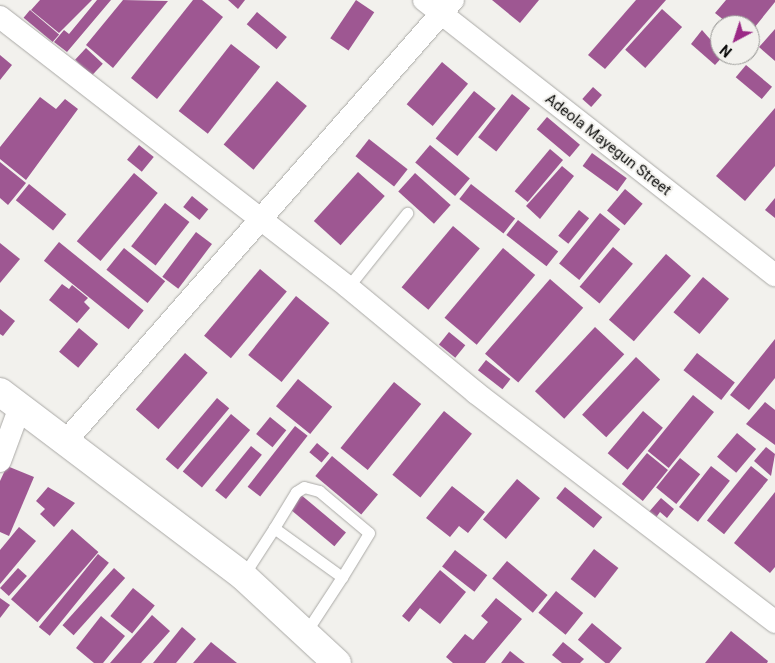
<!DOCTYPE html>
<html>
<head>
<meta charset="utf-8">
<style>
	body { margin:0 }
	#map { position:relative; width:775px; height:663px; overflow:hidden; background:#f2f1ed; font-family:Roboto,sans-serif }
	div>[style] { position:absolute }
	.building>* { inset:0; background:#9e5792; transform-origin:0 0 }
	.roads { filter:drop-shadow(0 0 1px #aaa9a6) drop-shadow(0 0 1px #aaa9a6) }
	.service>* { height:11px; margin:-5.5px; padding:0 5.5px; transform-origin:5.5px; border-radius:5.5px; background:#fff }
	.minor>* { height:22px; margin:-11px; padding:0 11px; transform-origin:11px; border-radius:11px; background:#fff }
	.tertiary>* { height:28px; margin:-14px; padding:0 14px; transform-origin:14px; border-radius:14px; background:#fff }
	span { translate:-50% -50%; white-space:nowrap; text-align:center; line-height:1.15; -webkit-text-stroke:4px #f2f1ed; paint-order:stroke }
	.street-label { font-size:15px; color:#0d0d0c }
	.north { position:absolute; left:710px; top:15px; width:50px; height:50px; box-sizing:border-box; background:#f2f1ed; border:1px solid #969693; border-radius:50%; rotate:220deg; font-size:14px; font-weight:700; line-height:20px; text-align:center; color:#0d0d0c }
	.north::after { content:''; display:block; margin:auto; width:18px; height:22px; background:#9b2986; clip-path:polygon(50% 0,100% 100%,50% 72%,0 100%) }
</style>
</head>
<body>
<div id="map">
	<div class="building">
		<i style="clip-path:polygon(40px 0,92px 0,59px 33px,31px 10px)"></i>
		<i style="clip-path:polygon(97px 0,111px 0,67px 52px,54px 42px,64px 30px,69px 34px)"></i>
		<i style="clip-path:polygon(123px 0,168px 1px,113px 68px,86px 45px)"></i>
		<i style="clip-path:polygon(193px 0,202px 0,223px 17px,157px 99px,131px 78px)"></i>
		<i style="clip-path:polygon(228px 0,245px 0,238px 9px)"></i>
		<i style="left:356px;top:0;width:22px;height:46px;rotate:34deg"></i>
		<i style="clip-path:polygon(492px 0,539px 0,520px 23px)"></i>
		<i style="clip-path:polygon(636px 0,666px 0,605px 69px,588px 55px)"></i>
		<i style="clip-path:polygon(726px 0,775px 0,775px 2px,750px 33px,750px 25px,730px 25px,715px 13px)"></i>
		<i style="left:662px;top:9px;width:27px;height:55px;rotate:42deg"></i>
		<i style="left:30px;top:10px;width:38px;height:10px;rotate:40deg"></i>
		<i style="left:257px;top:12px;width:39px;height:16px;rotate:40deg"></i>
		<i style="clip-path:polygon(775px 29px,775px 61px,759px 47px)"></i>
		<i style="clip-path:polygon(702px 30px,724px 55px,715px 65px,691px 44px)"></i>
		<i style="left:231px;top:44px;width:37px;height:85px;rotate:38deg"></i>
		<i style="left:86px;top:48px;width:23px;height:16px;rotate:43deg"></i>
		<i style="clip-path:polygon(0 55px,12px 65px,0 80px)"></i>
		<i style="left:442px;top:62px;width:34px;height:55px;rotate:40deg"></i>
		<i style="left:746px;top:65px;width:34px;height:16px;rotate:40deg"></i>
		<i style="left:277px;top:81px;width:39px;height:83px;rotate:40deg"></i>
		<i style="left:593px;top:87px;width:12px;height:16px;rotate:42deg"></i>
		<i style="left:474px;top:91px;width:28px;height:61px;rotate:39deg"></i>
		<i style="left:512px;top:94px;width:23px;height:55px;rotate:38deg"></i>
		<i style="clip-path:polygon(40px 97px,56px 109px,65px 99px,78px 109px,26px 180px,0 159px,0 147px)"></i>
		<i style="clip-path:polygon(775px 108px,775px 166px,745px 201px,716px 176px)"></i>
		<i style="left:547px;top:117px;width:43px;height:16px;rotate:40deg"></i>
		<i style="left:369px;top:139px;width:49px;height:22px;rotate:38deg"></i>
		<i style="left:139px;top:145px;width:19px;height:19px;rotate:39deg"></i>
		<i style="left:430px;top:145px;width:52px;height:23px;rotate:40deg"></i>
		<i style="left:550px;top:149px;width:17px;height:55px;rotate:40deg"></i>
		<i style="left:592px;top:153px;width:43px;height:16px;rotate:36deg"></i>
		<i style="clip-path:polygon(0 162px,26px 183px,8px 205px,0 198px)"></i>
		<i style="clip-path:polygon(562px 166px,574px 176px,540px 219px,526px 206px)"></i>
		<i style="left:358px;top:172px;width:36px;height:66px;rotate:42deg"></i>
		<i style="left:134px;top:173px;width:31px;height:89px;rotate:40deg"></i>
		<i style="left:415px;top:173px;width:48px;height:25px;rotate:42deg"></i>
		<i style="left:29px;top:184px;width:48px;height:21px;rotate:39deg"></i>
		<i style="left:471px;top:184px;width:56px;height:19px;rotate:38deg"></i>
		<i style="left:625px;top:189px;width:23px;height:28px;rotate:40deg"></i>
		<i style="left:192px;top:196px;width:21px;height:14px;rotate:39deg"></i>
		<i style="clip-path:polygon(775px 198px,775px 218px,765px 210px)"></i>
		<i style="left:165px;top:203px;width:31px;height:55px;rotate:38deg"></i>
		<i style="left:579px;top:210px;width:13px;height:33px;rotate:39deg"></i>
		<i style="left:600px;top:213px;width:26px;height:65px;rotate:39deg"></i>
		<i style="left:518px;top:220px;width:51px;height:19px;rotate:38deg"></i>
		<i style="left:453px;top:226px;width:35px;height:80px;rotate:40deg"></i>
		<i style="left:196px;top:232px;width:20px;height:56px;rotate:37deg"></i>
		<i style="left:59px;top:242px;width:109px;height:24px;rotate:39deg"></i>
		<i style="clip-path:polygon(0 243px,20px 259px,0 283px)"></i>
		<i style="left:613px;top:247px;width:26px;height:52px;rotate:40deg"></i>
		<i style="left:124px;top:248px;width:53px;height:28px;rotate:39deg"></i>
		<i style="left:503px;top:248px;width:42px;height:91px;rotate:40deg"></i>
		<i style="left:666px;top:254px;width:33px;height:87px;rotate:41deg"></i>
		<i style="left:260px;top:269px;width:35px;height:87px;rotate:40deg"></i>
		<i style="left:703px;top:277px;width:34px;height:46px;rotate:40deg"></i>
		<i style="left:550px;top:279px;width:44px;height:99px;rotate:41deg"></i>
		<i style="clip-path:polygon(62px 284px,69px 289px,72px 285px,88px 298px,84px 302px,90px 308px,77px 323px,49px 300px)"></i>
		<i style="left:296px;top:296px;width:43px;height:76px;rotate:39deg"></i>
		<i style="clip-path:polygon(0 309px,15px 321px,3px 336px,0 334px)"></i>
		<i style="left:595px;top:327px;width:40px;height:88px;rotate:43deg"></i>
		<i style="left:79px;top:328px;width:25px;height:31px;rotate:40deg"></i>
		<i style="left:449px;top:332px;width:21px;height:16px;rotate:39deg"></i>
		<i style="clip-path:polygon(775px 339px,775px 378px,749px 410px,730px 395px)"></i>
		<i style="left:185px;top:353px;width:30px;height:75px;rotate:41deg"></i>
		<i style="left:697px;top:353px;width:48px;height:22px;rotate:38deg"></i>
		<i style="left:636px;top:357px;width:33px;height:79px;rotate:43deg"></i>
		<i style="left:486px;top:360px;width:31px;height:13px;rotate:38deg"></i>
		<i style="left:298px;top:379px;width:44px;height:35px;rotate:39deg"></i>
		<i style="left:394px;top:382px;width:35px;height:85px;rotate:39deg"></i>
		<i style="left:693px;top:395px;width:27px;height:72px;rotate:39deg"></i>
		<i style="left:217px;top:398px;width:16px;height:80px;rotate:40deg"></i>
		<i style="clip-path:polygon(765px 402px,775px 410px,775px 445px,746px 424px)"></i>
		<i style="left:444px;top:411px;width:36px;height:82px;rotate:39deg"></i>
		<i style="left:643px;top:411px;width:26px;height:55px;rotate:40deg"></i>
		<i style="left:231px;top:414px;width:25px;height:75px;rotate:40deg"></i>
		<i style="left:270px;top:417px;width:21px;height:22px;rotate:39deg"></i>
		<i style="left:295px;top:426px;width:16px;height:77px;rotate:38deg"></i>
		<i style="left:737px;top:433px;width:25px;height:31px;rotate:40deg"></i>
		<i style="left:317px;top:443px;width:16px;height:12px;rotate:40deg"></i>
		<i style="left:251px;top:446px;width:14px;height:57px;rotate:39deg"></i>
		<i style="clip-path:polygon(766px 447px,775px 454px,771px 476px,754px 461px)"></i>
		<i style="left:647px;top:453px;width:27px;height:40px;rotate:39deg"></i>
		<i style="left:332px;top:456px;width:60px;height:26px;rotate:40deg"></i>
		<i style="left:680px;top:458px;width:26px;height:38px;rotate:39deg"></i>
		<i style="clip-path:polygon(7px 466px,34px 477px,9px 536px,0 532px,0 481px)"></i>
		<i style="left:711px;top:466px;width:24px;height:52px;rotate:38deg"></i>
		<i style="left:751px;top:466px;width:22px;height:70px;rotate:39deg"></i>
		<i style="left:517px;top:479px;width:30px;height:53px;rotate:40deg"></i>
		<i style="clip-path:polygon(452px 486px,485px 512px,468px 533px,459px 526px,450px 537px,426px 518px)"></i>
		<i style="clip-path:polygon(48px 487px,75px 503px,54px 527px,40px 514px,45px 509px,36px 501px)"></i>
		<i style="left:565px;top:487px;width:48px;height:14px;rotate:39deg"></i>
		<i style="clip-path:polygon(775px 492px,775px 567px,770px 573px,734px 543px)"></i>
		<i style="left:300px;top:494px;width:60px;height:18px;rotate:40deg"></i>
		<i style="clip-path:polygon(661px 498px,674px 509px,667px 518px,660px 512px,655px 519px,648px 513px)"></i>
		<i style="clip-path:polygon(19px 527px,36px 541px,0 584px,0 550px)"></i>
		<i style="left:72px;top:529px;width:35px;height:93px;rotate:41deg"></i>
		<i style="left:594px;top:549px;width:31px;height:38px;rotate:38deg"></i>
		<i style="left:455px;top:550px;width:41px;height:21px;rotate:38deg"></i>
		<i style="left:98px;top:554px;width:14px;height:94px;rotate:39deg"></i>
		<i style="left:507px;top:561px;width:53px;height:23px;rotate:40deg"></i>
		<i style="left:18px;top:568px;width:12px;height:27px;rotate:42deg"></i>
		<i style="left:114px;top:568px;width:15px;height:77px;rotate:42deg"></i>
		<i style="clip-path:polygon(440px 570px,466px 592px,440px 624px,420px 608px,409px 622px,402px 616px)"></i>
		<i style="left:133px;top:588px;width:28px;height:36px;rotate:39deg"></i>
		<i style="left:556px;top:591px;width:35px;height:28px;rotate:39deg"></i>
		<i style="clip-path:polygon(0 598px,10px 605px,0 618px)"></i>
		<i style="clip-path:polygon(496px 598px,522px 619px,485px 663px,453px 663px,446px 657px,465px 634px,473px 640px,488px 622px,481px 616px)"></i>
		<i style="clip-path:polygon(152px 615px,170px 631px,141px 663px,110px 663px)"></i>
		<i style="clip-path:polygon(101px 616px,125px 636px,103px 663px,94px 663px,76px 648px)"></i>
		<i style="left:592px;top:623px;width:39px;height:22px;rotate:40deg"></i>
		<i style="clip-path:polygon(182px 627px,196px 639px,176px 663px,153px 663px)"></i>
		<i style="clip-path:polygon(731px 631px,768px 661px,767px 663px,705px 663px)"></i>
		<i style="clip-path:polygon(211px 642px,237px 663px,193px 663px)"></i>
		<i style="clip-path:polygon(563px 642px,584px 659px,580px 663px,562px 663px,552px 655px)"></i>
		<i style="clip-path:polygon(510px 651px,525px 663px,501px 663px)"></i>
	</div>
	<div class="roads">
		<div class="service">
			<i style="left:348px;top:287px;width:95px;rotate:-51.4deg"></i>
			<i style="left:274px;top:528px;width:42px;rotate:-58.6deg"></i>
			<i style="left:296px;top:492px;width:9px;rotate:-32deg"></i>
			<i style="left:304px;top:487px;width:16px;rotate:15deg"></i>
			<i style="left:319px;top:491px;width:65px;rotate:40deg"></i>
			<i style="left:369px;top:533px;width:52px;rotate:121.5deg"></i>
			<i style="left:243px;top:576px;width:57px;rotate:-57.1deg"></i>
			<i style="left:274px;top:528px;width:84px;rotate:35.8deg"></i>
			<i style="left:342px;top:577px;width:66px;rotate:123.2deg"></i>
		</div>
		<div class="minor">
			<i style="left:424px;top:0;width:446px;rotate:38.1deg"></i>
			<i style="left:0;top:17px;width:440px;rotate:37.8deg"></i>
			<i style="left:348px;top:287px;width:166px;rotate:39.6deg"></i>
			<i style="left:476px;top:393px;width:377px;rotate:37.4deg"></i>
			<i style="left:65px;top:442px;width:588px;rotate:-48.72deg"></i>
			<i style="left:0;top:461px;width:58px;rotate:-69.7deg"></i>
		</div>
		<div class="tertiary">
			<i style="left:0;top:392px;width:305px;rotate:37.1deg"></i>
			<i style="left:243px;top:576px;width:128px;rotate:42.8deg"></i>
		</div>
	</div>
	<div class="street-label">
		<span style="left:608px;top:145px;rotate:38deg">Adeola Mayegun Street</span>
	</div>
	<div class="north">N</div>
</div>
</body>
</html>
